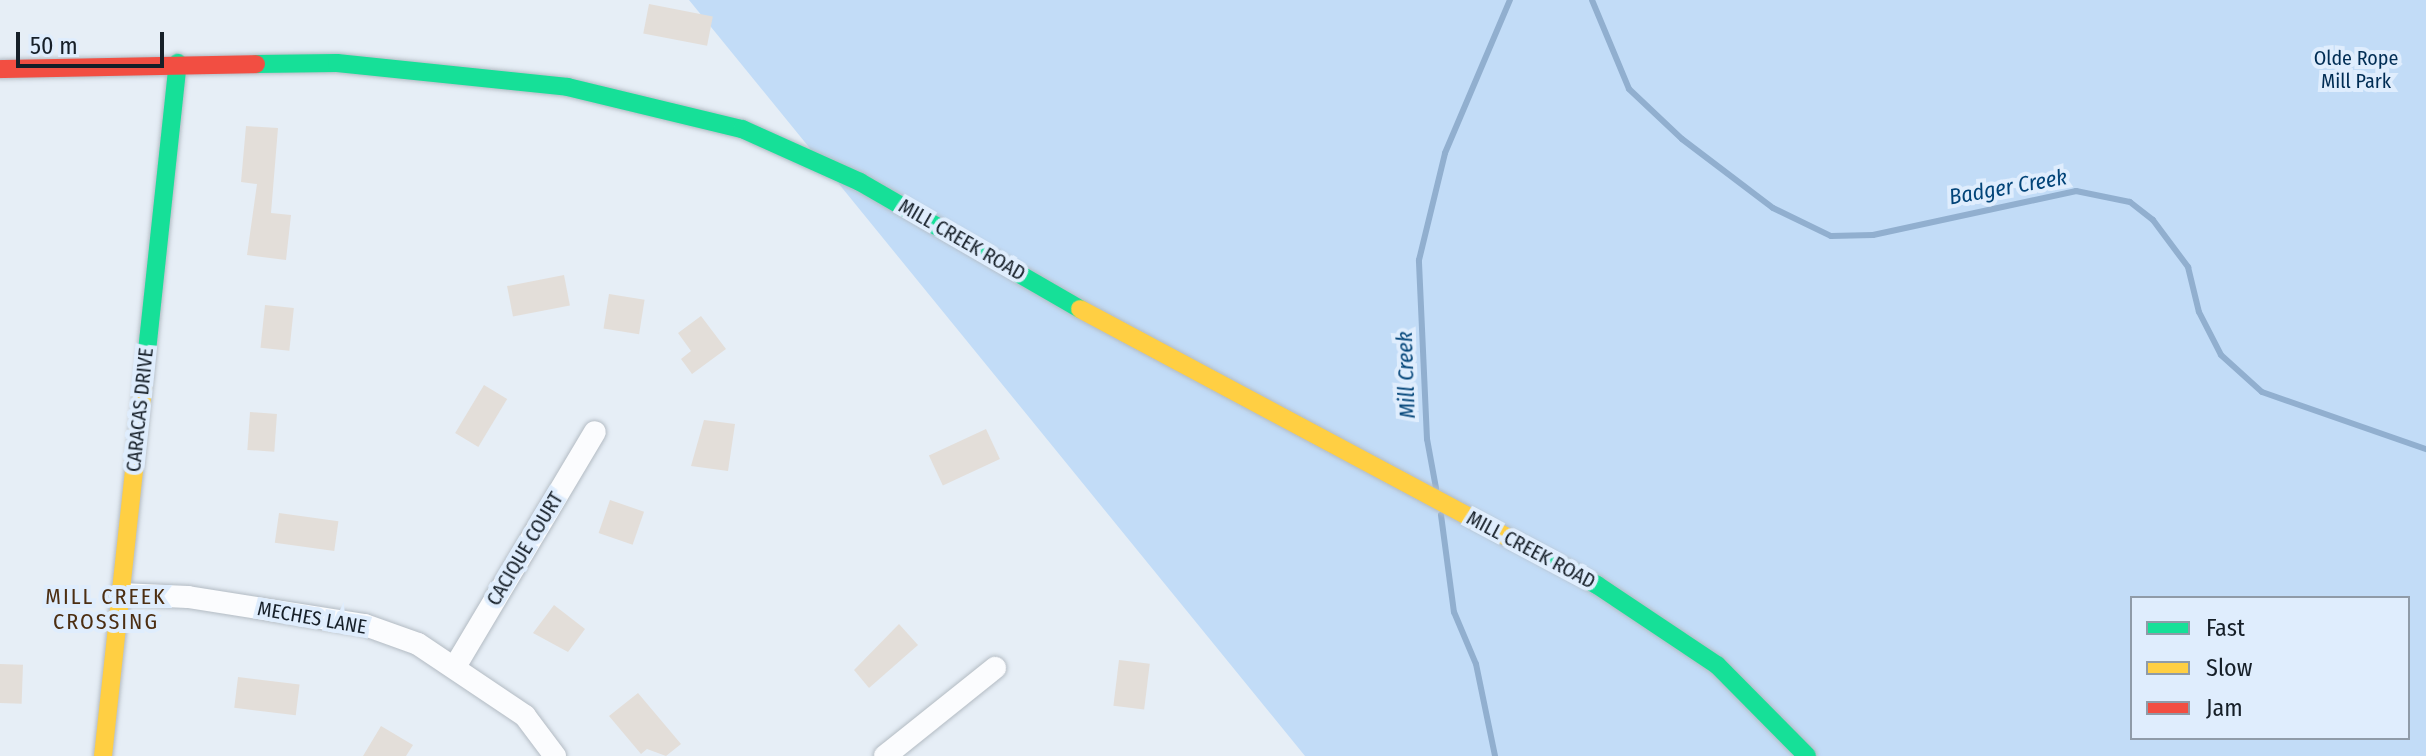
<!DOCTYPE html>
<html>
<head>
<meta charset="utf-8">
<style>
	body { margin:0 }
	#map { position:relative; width:2426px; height:756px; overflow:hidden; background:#e6eef6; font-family:"Fira Sans Condensed",sans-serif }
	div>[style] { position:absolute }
	.green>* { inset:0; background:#c2dcf7 }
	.stream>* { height:6px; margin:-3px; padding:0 3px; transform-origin:3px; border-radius:3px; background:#91afcf }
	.building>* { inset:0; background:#e3ded9; transform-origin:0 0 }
	.roads { filter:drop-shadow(0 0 2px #b3bbc3) drop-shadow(0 0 2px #b3bbc3) }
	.street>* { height:22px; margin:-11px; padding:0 11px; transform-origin:11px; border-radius:11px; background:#fbfcfe }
	.fast>* { height:18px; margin:-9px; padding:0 9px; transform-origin:9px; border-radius:9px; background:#16e098 }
	.slow>* { height:18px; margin:-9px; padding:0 9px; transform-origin:9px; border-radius:9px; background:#ffcf43 }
	.jam>* { height:18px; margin:-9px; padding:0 9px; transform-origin:9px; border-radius:9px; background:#f24e42 }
	span { translate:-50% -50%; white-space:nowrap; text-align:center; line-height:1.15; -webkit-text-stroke:8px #dfedfd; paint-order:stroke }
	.park-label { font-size:20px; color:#002d54 }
	.street-label { font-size:20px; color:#161f28 }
	.water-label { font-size:22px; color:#024478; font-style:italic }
	.neighbourhood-label { font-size:22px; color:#4c2e12; letter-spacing:2px }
	.legend { position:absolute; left:2130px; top:596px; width:280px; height:144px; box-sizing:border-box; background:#dfedfd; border:2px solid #8f9ba8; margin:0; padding:10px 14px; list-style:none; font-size:24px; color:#161f28 }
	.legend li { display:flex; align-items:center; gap:16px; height:40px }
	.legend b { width:40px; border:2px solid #8f9ba8 }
	.scale { position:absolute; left:16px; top:32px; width:148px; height:36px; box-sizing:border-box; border:4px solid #161f28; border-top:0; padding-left:10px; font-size:24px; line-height:28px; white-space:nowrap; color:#161f28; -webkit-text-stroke:6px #dfedfd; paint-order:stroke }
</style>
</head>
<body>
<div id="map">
	<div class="green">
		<i style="clip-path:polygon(evenodd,689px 0,2426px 0,2426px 756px,1305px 756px,689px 0,2132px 598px,2408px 598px,2408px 738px,2132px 738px,2132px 598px)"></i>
	</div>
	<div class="stream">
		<i style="left:1592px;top:0;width:96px;rotate:67.4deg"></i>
		<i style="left:1629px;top:89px;width:73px;rotate:43.3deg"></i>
		<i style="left:1682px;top:139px;width:114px;rotate:37.2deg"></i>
		<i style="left:1773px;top:208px;width:64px;rotate:25.8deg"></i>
		<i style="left:1831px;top:236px;width:42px;rotate:-1.4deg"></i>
		<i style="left:1873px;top:235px;width:208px;rotate:-12.2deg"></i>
		<i style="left:2076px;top:191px;width:55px;rotate:11.5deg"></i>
		<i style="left:2130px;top:202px;width:29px;rotate:38deg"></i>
		<i style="left:2153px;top:220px;width:59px;rotate:53.3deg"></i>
		<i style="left:2188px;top:267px;width:46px;rotate:76.3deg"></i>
		<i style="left:2199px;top:312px;width:48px;rotate:62.9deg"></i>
		<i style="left:2221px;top:355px;width:55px;rotate:42.1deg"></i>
		<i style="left:2262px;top:392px;width:174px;rotate:19.2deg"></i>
		<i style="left:1436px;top:488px;width:50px;rotate:-100.4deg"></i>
		<i style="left:1427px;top:439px;width:179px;rotate:-92.6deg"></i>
		<i style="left:1419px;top:260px;width:110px;rotate:-76.3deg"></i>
		<i style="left:1445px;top:153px;width:166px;rotate:-67deg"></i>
		<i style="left:1441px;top:515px;width:98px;rotate:82.4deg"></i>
		<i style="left:1454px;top:612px;width:56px;rotate:67.1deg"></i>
		<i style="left:1476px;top:664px;width:94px;rotate:78.3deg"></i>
	</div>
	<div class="building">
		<i style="left:649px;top:4px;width:65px;height:30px;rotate:11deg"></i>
		<i style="clip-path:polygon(246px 126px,278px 128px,271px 213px,291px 215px,286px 260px,247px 255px,257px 184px,241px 182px)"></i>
		<i style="left:564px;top:275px;width:31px;height:58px;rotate:79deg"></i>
		<i style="left:609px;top:294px;width:36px;height:35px;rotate:9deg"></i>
		<i style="left:265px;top:305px;width:29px;height:43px;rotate:6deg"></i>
		<i style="clip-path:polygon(701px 316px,726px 349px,692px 374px,681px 359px,691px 351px,678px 333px)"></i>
		<i style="left:484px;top:385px;width:27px;height:56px;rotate:31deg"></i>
		<i style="left:250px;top:412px;width:27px;height:38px;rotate:4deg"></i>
		<i style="clip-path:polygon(704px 420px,735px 424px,728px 471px,691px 466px)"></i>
		<i style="left:986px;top:429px;width:33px;height:63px;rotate:65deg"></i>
		<i style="left:610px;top:500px;width:36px;height:35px;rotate:19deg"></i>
		<i style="left:279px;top:513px;width:60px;height:30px;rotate:8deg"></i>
		<i style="clip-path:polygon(554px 605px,585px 629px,568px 652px,533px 633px)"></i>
		<i style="clip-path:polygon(899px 624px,918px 645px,869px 688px,854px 670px)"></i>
		<i style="left:1119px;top:660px;width:31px;height:46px;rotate:7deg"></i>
		<i style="left:0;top:664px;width:23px;height:39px;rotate:2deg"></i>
		<i style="left:238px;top:677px;width:62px;height:31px;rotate:7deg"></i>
		<i style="clip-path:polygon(638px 693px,681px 744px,666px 756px,647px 749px,641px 754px,609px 716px)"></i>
		<i style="clip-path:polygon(381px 726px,413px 745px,406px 756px,363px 756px)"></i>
	</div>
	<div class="roads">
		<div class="street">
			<i style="left:120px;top:594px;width:68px;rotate:2.5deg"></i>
			<i style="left:188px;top:597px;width:179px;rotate:9deg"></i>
			<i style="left:365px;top:625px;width:56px;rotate:19.7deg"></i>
			<i style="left:418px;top:644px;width:129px;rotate:33.9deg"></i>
			<i style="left:525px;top:716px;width:50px;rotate:53.1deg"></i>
			<i style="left:456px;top:665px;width:271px;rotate:-59.2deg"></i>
			<i style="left:885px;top:756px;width:141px;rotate:-38.7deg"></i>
		</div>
		<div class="fast">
			<i style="left:256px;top:64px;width:81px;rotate:-0.7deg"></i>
			<i style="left:337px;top:63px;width:232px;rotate:5.9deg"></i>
			<i style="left:568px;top:87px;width:179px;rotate:13.6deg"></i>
			<i style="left:742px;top:129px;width:129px;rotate:24.2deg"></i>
			<i style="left:860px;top:182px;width:254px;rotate:30deg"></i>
			<i style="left:144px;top:379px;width:318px;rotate:-83.9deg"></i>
			<i style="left:1515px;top:541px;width:93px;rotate:28.2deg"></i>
			<i style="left:1597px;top:585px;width:144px;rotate:33.7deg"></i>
			<i style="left:1717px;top:665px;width:128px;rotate:45.3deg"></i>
		</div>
		<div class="slow">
			<i style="left:1080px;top:309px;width:493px;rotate:28.1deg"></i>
			<i style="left:103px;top:756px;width:379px;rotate:-83.8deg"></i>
		</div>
		<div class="jam">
			<i style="left:0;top:69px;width:256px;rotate:-1.1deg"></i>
		</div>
	</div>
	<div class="park-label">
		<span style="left:2356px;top:70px">Olde Rope<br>Mill Park</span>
	</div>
	<div class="street-label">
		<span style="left:962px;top:240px;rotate:30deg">MILL CREEK ROAD</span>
		<span style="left:140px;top:410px;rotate:-84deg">CARACAS DRIVE</span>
		<span style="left:525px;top:549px;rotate:-59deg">CACIQUE COURT</span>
		<span style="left:1531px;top:550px;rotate:28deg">MILL CREEK ROAD</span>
		<span style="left:312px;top:618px;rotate:10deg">MECHES LANE</span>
	</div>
	<div class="water-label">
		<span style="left:2008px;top:187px;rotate:-10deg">Badger Creek</span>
		<span style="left:1406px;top:375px;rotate:-92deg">Mill Creek</span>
	</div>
	<div class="neighbourhood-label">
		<span style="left:106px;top:609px">MILL CREEK<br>CROSSING</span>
	</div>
	<ul class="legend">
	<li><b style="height:10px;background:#16e098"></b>Fast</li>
	<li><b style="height:10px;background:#ffcf43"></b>Slow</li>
	<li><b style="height:10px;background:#f24e42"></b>Jam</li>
	</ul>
	<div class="scale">50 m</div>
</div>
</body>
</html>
